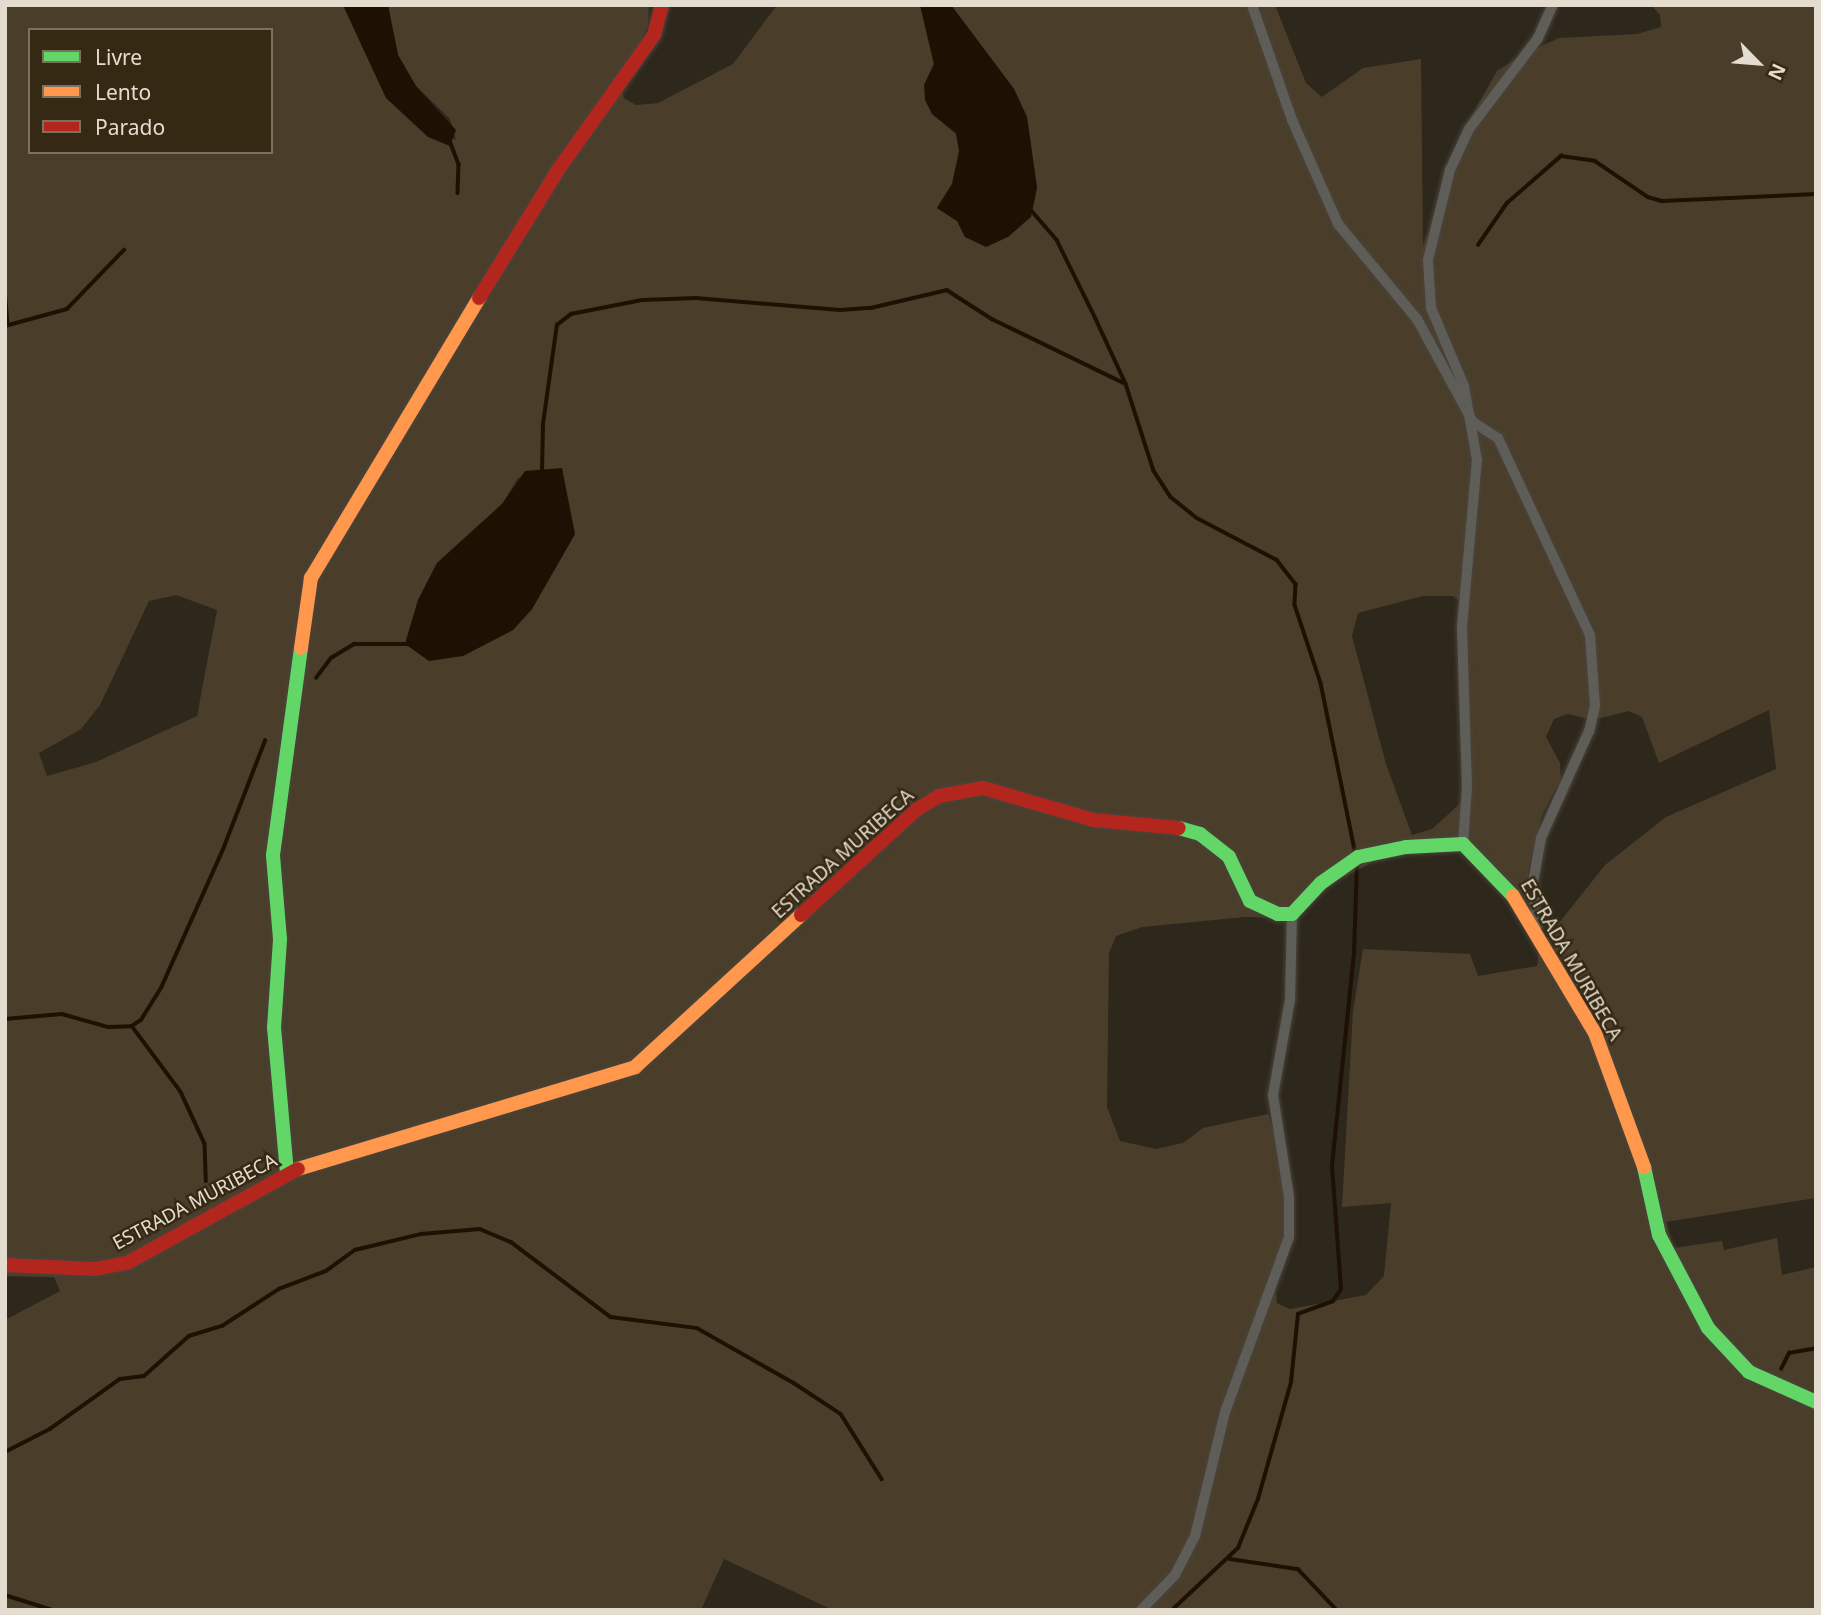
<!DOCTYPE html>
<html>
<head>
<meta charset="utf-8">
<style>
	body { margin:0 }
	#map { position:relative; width:1821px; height:1615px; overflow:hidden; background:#2d271c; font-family:"Noto Sans",sans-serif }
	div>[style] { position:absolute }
	.green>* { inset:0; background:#4a3e2a }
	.water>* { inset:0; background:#1e1103 }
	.stream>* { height:3.5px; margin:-1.75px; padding:0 1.75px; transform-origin:1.75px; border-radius:1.75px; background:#1e1103 }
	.roads { filter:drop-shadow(0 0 2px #49433a) drop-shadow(0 0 2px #49433a) }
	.street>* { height:10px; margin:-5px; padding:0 5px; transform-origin:5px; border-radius:5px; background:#5f5d58 }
	.fast>* { height:14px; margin:-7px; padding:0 7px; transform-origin:7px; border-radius:7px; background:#63d668 }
	.slow>* { height:14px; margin:-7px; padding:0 7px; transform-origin:7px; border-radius:7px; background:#ff974d }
	.jam>* { height:14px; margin:-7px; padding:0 7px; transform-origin:7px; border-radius:7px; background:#b3261e }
	span { translate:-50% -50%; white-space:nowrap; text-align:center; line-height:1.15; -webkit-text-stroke:5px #352914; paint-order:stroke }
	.street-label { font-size:19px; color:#e4dccf }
	.frame { position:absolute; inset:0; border:7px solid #e4dccf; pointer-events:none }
	.legend { position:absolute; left:28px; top:28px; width:245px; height:126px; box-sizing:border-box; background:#352914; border:2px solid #7b715f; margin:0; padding:9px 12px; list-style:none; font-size:21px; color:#e4dccf }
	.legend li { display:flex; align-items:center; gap:14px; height:35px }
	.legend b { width:35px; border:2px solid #7b715f }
	.north { position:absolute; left:1723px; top:28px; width:70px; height:70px; -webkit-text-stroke:5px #352914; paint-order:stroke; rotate:115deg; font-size:19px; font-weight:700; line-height:28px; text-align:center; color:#e4dccf }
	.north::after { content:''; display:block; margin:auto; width:24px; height:32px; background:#e4dccf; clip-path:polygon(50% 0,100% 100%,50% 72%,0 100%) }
</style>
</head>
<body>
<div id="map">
	<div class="green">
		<i style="clip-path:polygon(evenodd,5px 5px,343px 5px,386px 98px,456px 140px,450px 119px,416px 86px,398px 55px,388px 5px,649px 5px,648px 25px,621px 86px,624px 98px,636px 105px,658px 103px,733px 64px,777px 5px,920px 5px,934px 64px,924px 85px,932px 114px,956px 134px,960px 151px,952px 184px,937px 208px,957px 221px,965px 237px,1037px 188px,1027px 117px,1014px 89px,951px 5px,1275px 5px,1306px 83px,1322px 97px,1363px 68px,1421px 59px,1423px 247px,1459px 138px,1497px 71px,1523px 54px,1559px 38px,1637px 34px,1661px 27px,1660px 15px,1651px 5px,1816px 5px,1816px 1198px,1666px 1222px,1673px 1248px,1722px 1241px,1724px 1250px,1777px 1238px,1782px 1275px,1816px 1267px,1816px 1610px,833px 1610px,724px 1559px,701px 1610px,5px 1610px,5px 1320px,60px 1291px,54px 1277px,5px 1276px,5px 5px,30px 30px,271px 30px,271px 152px,30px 152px,30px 30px,5px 5px,518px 478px,562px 484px,575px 534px,532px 609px,513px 630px,463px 656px,405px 644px,418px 600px,437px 563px,502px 504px,518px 478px,5px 5px,176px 595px,217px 610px,197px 716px,96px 762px,47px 776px,39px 753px,81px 729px,100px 705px,149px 601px,176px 595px,5px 5px,1423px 596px,1452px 596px,1462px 602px,1458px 678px,1463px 801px,1432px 829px,1412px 835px,1386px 764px,1352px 636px,1358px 613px,1423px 596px,5px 5px,1769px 710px,1776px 769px,1666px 817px,1605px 865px,1539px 948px,1537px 966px,1478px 976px,1470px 954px,1363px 949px,1353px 1011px,1342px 1207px,1391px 1203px,1384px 1276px,1366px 1295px,1290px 1309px,1277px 1303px,1275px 1286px,1294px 1218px,1283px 1157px,1268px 1114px,1203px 1128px,1183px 1143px,1156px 1149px,1120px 1141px,1107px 1107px,1109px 953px,1116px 936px,1142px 927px,1245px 917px,1277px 918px,1294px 924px,1313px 893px,1396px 850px,1468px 850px,1527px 919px,1528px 872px,1542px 815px,1561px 779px,1560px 763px,1546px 737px,1554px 719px,1568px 714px,1593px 720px,1629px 711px,1642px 717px,1659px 763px,1769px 710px)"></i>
	</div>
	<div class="water">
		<i style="clip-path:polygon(343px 5px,388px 5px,398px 55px,416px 86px,456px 130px,450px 146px,428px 137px,386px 98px)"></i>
		<i style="clip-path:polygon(920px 5px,951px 5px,1014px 89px,1027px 117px,1037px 188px,1031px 217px,1008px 237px,986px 247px,965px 237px,957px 221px,937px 208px,952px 184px,959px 151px,956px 133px,932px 114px,925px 100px,924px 85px,934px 64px)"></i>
		<i style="clip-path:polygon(562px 468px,575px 534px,532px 609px,513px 630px,463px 656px,429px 661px,405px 644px,418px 600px,437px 563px,502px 504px,525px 471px)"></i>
	</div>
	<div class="stream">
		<i style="left:450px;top:141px;width:25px;rotate:69deg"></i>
		<i style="left:459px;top:164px;width:29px;rotate:92deg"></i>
		<i style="left:1031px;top:210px;width:40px;rotate:49deg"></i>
		<i style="left:1057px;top:240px;width:88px;rotate:63.7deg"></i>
		<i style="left:1096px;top:319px;width:72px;rotate:65.2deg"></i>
		<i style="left:1126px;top:384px;width:91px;rotate:72.2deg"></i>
		<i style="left:1154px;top:471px;width:31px;rotate:57deg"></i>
		<i style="left:1171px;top:497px;width:33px;rotate:39deg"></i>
		<i style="left:1197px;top:518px;width:90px;rotate:27.7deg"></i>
		<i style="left:1277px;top:560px;width:31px;rotate:52deg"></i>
		<i style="left:1296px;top:584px;width:21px;rotate:93deg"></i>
		<i style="left:1295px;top:605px;width:82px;rotate:71.6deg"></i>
		<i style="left:1321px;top:683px;width:176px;rotate:78.5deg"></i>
		<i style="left:1478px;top:245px;width:51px;rotate:-55.4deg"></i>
		<i style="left:1507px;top:203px;width:72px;rotate:-41deg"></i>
		<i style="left:1561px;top:156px;width:34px;rotate:8deg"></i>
		<i style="left:1595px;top:161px;width:64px;rotate:34.2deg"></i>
		<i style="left:1648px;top:197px;width:15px;rotate:16deg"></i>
		<i style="left:1662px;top:201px;width:154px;rotate:-2.6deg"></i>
		<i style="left:5px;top:290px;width:35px;rotate:85deg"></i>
		<i style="left:5px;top:326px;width:64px;rotate:-15.3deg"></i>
		<i style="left:67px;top:309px;width:82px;rotate:-46deg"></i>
		<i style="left:542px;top:472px;width:48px;rotate:-88.8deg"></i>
		<i style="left:543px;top:424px;width:100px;rotate:-82deg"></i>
		<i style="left:557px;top:325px;width:18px;rotate:-38deg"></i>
		<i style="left:571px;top:314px;width:72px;rotate:-11.2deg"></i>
		<i style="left:642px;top:300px;width:54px;rotate:-2.1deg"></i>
		<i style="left:696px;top:298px;width:144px;rotate:4.8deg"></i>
		<i style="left:840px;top:310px;width:31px;rotate:-4deg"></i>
		<i style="left:871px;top:308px;width:78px;rotate:-13.3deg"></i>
		<i style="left:947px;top:290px;width:54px;rotate:32.8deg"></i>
		<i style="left:992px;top:319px;width:147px;rotate:25.9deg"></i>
		<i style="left:316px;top:678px;width:25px;rotate:-53deg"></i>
		<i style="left:331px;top:658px;width:27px;rotate:-31deg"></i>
		<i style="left:354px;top:644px;width:54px"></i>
		<i style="left:5px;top:1019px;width:57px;rotate:-5deg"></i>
		<i style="left:62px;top:1014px;width:48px;rotate:15.8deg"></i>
		<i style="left:108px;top:1027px;width:24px;rotate:-2deg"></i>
		<i style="left:132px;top:1026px;width:11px;rotate:-34deg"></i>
		<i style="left:141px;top:1020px;width:38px;rotate:-58deg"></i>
		<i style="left:161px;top:988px;width:154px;rotate:-65.9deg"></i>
		<i style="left:224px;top:847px;width:114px;rotate:-68.9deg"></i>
		<i style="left:132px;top:1026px;width:82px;rotate:53.4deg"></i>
		<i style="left:181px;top:1092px;width:57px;rotate:65.2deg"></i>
		<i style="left:205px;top:1144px;width:37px;rotate:88deg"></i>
		<i style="left:1781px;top:1369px;width:18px;rotate:-63deg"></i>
		<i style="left:1789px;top:1353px;width:27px;rotate:-10deg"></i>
		<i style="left:5px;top:1452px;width:51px;rotate:-27.1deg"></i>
		<i style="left:50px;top:1429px;width:86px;rotate:-35.5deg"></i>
		<i style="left:120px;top:1379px;width:24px;rotate:-7deg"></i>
		<i style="left:144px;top:1376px;width:60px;rotate:-41.6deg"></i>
		<i style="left:189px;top:1336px;width:34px;rotate:-17deg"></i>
		<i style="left:222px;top:1326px;width:68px;rotate:-33deg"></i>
		<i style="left:279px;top:1289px;width:50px;rotate:-21deg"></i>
		<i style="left:326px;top:1271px;width:36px;rotate:-36deg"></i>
		<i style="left:355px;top:1250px;width:68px;rotate:-13.6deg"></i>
		<i style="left:421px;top:1234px;width:59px;rotate:-4.8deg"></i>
		<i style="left:480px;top:1229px;width:34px;rotate:23deg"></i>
		<i style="left:511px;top:1242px;width:125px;rotate:36.9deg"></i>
		<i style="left:611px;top:1317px;width:87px;rotate:7.3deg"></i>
		<i style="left:697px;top:1328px;width:112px;rotate:29.6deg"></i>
		<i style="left:794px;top:1383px;width:56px;rotate:33.4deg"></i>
		<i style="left:841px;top:1414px;width:77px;rotate:57.8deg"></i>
		<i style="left:1230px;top:1559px;width:69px;rotate:8.4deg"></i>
		<i style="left:1298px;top:1569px;width:57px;rotate:46.4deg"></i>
		<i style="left:5px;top:1595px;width:50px;rotate:17.4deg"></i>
		<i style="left:1172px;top:1610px;width:91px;rotate:-43.2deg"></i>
		<i style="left:1238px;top:1548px;width:53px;rotate:-67.8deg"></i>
		<i style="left:1258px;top:1499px;width:122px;rotate:-74.2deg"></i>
		<i style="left:1291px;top:1382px;width:68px;rotate:-84.1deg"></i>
		<i style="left:1298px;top:1314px;width:37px;rotate:-20deg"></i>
		<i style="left:1333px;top:1301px;width:14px;rotate:-56deg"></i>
		<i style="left:1341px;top:1289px;width:123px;rotate:-94.2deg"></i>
		<i style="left:1332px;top:1166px;width:213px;rotate:-84.1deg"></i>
		<i style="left:1354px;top:954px;width:92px;rotate:-88.1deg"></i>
	</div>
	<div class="roads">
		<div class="street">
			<i style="left:1252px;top:5px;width:122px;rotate:70.8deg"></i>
			<i style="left:1292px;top:120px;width:114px;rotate:66.1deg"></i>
			<i style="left:1338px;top:224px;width:124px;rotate:50.3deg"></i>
			<i style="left:1417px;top:319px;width:117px;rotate:61.5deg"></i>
			<i style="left:1473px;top:422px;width:30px;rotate:33deg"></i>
			<i style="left:1498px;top:438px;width:217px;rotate:65deg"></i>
			<i style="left:1590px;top:635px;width:71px;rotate:86deg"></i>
			<i style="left:1595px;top:706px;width:26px;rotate:103deg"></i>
			<i style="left:1589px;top:731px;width:117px;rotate:114.2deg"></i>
			<i style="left:1541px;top:838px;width:45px;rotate:100.3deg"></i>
			<i style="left:1533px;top:882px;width:44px;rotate:84.8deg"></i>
			<i style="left:1463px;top:844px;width:57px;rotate:-86deg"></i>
			<i style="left:1467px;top:787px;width:160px;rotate:-91.8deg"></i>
			<i style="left:1462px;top:627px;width:168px;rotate:-84.9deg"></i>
			<i style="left:1477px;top:460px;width:75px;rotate:-100deg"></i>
			<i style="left:1464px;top:386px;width:85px;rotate:-112.9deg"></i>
			<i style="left:1431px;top:308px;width:48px;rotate:-93.6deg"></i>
			<i style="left:1428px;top:260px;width:93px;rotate:-76.3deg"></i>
			<i style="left:1450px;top:170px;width:45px;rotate:-65.1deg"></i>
			<i style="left:1469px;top:129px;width:114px;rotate:-52.8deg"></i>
			<i style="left:1538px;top:38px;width:36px;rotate:-66deg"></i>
			<i style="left:1141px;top:1610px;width:49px;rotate:-45.8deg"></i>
			<i style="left:1175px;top:1575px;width:44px;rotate:-62.9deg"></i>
			<i style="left:1195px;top:1536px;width:128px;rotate:-76.4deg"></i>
			<i style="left:1225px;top:1412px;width:186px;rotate:-69.9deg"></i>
			<i style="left:1289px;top:1237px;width:40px;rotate:-90deg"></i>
			<i style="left:1289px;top:1197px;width:103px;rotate:-98.9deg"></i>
			<i style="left:1273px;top:1095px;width:97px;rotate:-79.9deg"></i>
			<i style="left:1290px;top:1000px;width:86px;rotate:-88.7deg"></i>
		</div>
		<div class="fast">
			<i style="left:1179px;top:828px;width:22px;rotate:16deg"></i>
			<i style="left:1200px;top:834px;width:37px;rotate:38deg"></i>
			<i style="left:1229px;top:857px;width:49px;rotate:64.5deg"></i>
			<i style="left:1250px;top:901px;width:31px;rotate:25deg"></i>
			<i style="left:1278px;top:914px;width:14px"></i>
			<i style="left:1292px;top:914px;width:42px;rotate:-46.9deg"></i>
			<i style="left:1321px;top:883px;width:45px;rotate:-35.1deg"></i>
			<i style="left:1358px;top:857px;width:49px;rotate:-11.8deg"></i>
			<i style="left:1406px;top:847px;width:57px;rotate:-3deg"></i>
			<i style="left:1463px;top:844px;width:72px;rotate:46.1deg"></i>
			<i style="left:1644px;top:1167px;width:70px;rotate:77.6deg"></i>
			<i style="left:1659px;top:1235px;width:105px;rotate:62.2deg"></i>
			<i style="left:1708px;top:1328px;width:60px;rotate:47deg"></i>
			<i style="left:1749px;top:1372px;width:73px;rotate:24.1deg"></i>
			<i style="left:287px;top:1173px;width:146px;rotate:-95.1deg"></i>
			<i style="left:274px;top:1028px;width:89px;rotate:-86.1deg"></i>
			<i style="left:280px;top:939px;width:84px;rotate:-94.8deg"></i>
			<i style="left:273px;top:855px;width:209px;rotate:-82.3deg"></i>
		</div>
		<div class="slow">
			<i style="left:301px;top:648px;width:71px;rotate:-81.9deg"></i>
			<i style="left:311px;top:578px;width:327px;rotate:-59deg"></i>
			<i style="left:1513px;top:896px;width:160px;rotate:59.1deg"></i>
			<i style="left:1595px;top:1033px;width:143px;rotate:69.9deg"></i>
			<i style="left:298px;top:1169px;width:352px;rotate:-16.8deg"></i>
			<i style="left:635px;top:1067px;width:225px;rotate:-42.5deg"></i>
		</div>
		<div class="jam">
			<i style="left:479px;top:298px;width:150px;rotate:-58.3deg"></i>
			<i style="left:558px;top:170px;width:166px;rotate:-54.6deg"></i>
			<i style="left:654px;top:35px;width:31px;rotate:-75deg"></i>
			<i style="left:801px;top:915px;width:156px;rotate:-42.4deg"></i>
			<i style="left:916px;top:810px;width:27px;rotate:-31deg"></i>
			<i style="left:939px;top:796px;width:45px;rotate:-10.3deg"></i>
			<i style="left:983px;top:788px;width:116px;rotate:16.1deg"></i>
			<i style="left:1094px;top:820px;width:85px;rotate:5.4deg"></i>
			<i style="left:5px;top:1265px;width:90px;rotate:2.5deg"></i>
			<i style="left:95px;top:1269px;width:33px;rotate:-11deg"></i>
			<i style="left:127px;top:1263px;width:195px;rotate:-28.8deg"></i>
		</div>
	</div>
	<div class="street-label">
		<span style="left:843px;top:854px;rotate:-42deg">ESTRADA MURIBECA</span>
		<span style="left:1571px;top:960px;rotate:60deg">ESTRADA MURIBECA</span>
		<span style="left:195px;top:1202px;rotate:-28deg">ESTRADA MURIBECA</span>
	</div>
	<div class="frame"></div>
	<ul class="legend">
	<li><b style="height:9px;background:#63d668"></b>Livre</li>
	<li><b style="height:9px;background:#ff974d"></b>Lento</li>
	<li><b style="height:9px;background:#b3261e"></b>Parado</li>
	</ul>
	<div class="north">N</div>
</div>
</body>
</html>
